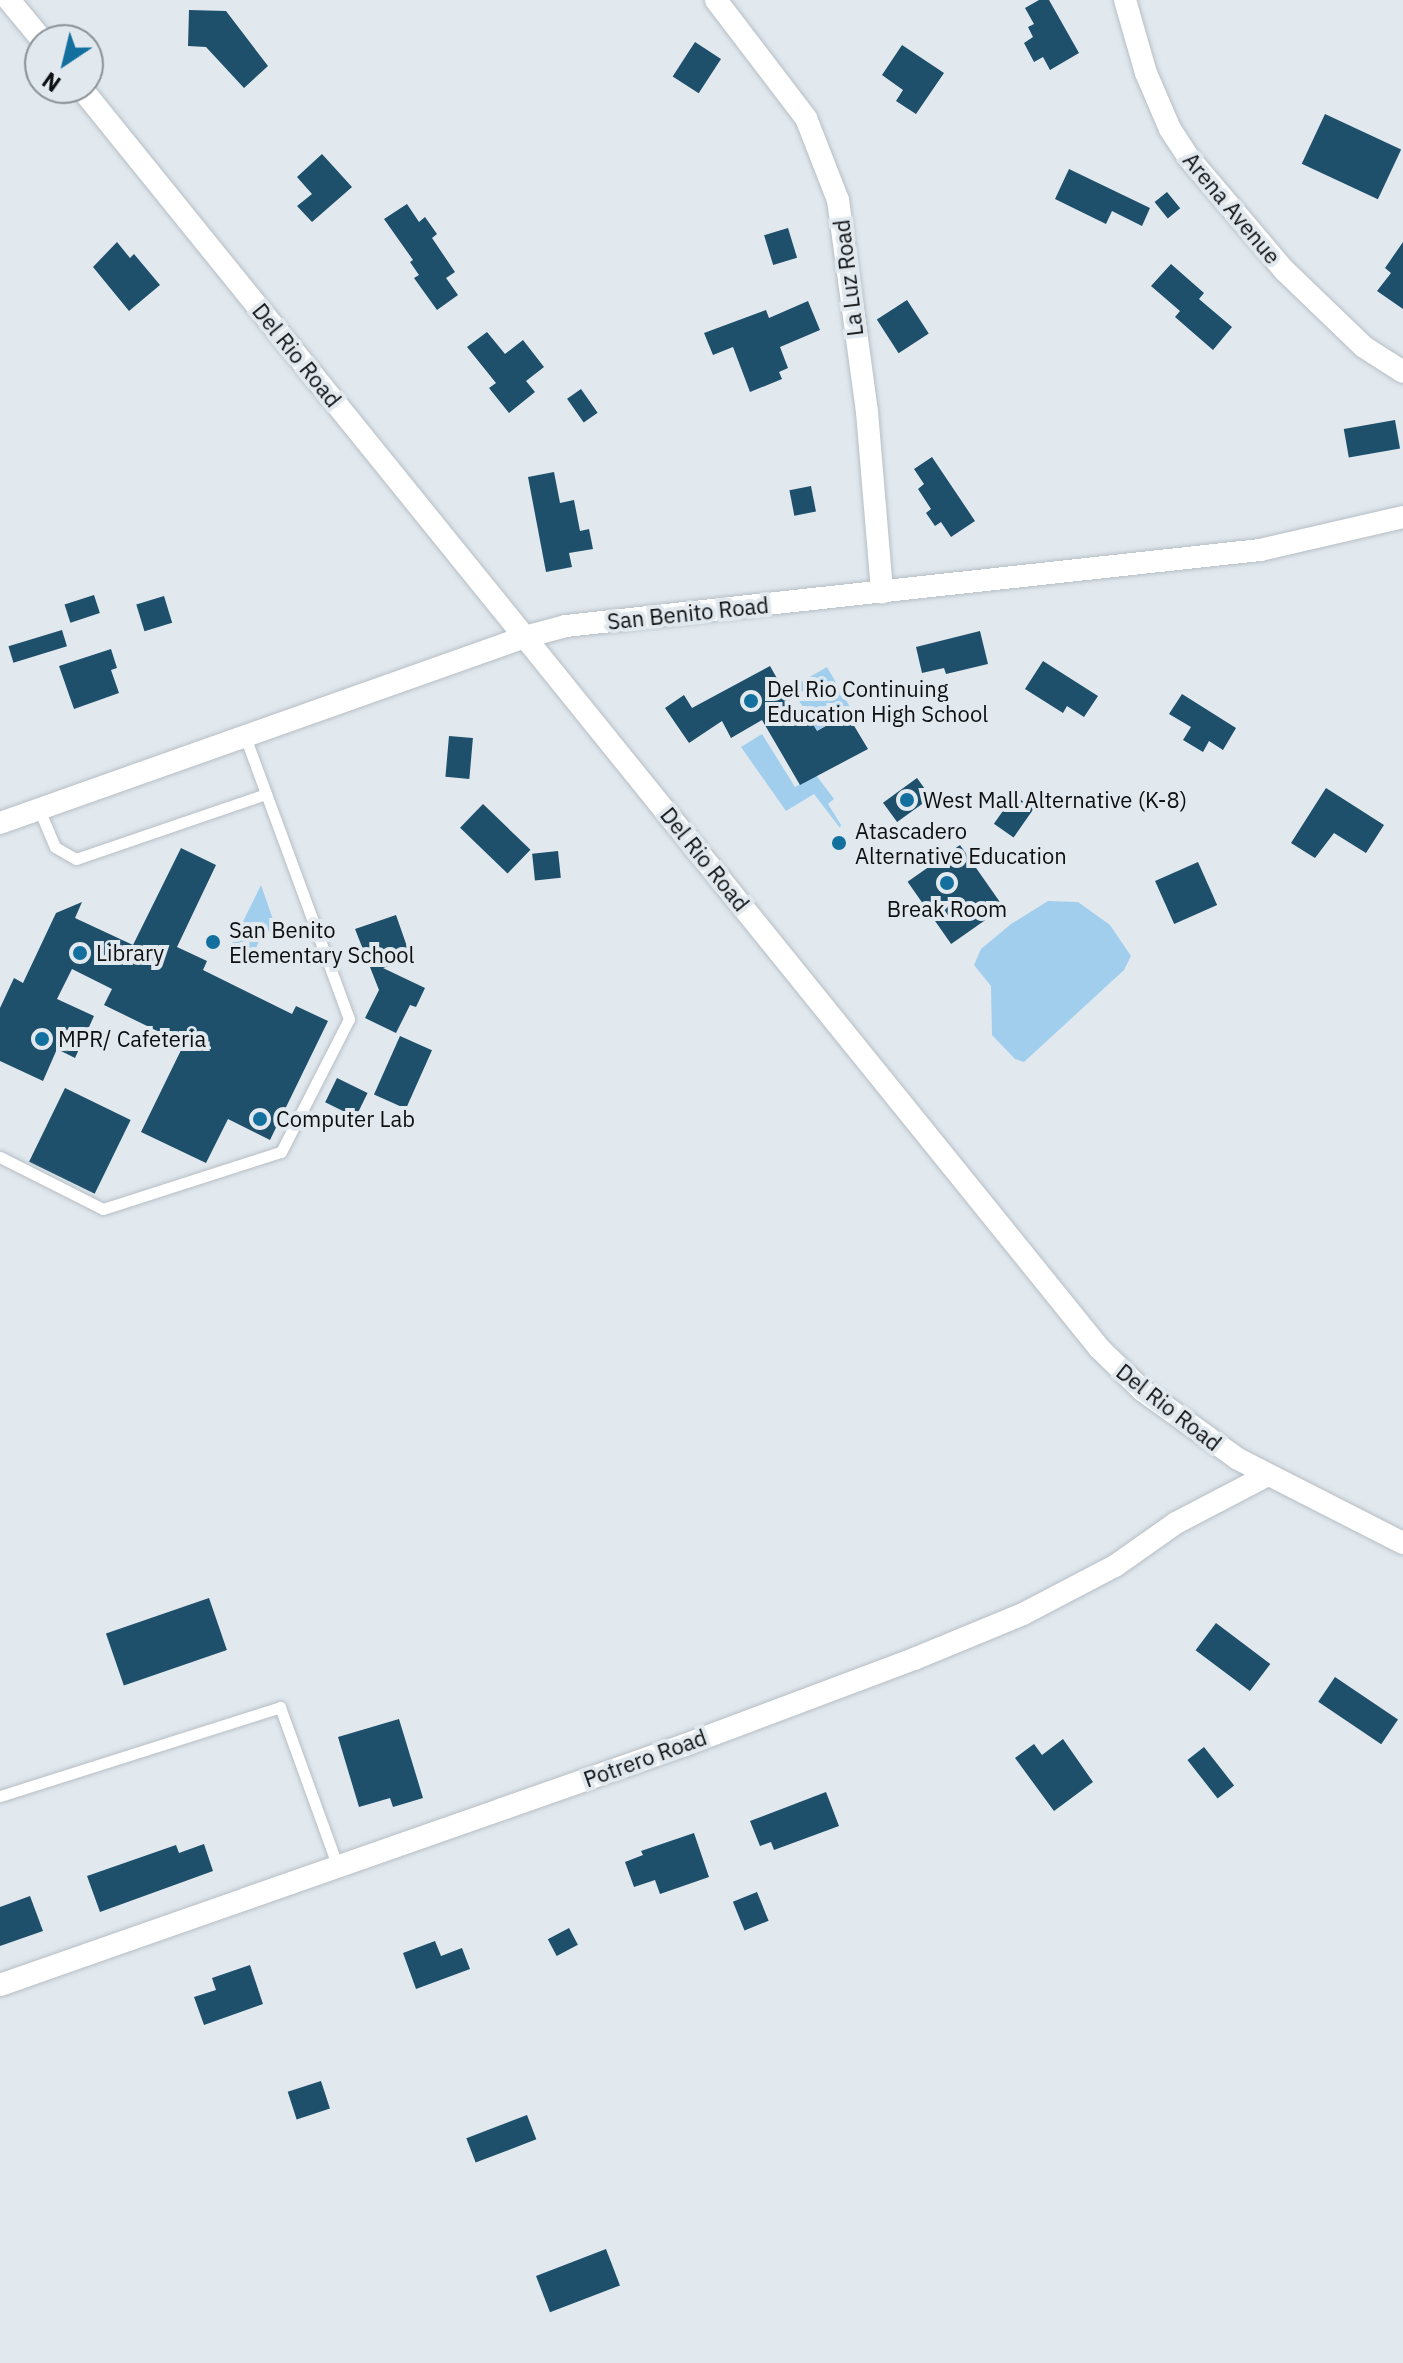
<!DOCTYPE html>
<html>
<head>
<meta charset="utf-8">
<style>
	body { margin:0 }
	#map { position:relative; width:1403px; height:2363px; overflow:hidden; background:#e1e9ef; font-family:"IBM Plex Sans",sans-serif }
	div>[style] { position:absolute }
	.green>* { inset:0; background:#a1ceed; transform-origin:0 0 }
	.building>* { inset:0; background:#1e4f6b; transform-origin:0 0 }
	.roads { filter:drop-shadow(0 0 2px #b6bec4) drop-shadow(0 0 2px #b6bec4) }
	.lane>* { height:11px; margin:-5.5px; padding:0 5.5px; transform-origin:5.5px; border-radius:5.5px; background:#fff }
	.street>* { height:22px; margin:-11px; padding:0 11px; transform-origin:11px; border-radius:11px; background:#fff }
	.dots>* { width:22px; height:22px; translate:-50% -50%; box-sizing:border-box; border:4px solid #e1e9ef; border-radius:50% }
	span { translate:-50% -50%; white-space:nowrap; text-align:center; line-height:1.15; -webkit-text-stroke:8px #e1e9ef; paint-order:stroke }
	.street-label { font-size:22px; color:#0d0f11 }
	.poi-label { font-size:22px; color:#0d0f11 }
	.left { translate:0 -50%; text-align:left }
	.north { position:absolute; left:24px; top:24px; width:80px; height:80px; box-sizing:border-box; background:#e1e9ef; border:2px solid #8c9296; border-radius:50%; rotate:215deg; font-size:22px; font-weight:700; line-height:32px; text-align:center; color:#0d0f11 }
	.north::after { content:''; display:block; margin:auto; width:28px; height:36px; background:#136f9e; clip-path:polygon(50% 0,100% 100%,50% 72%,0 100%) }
</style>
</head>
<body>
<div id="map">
	<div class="green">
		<i style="left:827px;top:667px;width:50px;height:41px;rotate:60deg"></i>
		<i style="clip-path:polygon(762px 734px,795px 787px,816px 775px,834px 799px,828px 804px,841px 825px,840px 828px,814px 794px,786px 811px,741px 747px)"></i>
		<i style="clip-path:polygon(261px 885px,276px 928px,262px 934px,250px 962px,228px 952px)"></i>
		<i style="clip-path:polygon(1048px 901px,1078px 902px,1110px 925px,1131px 956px,1124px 970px,1024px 1062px,1015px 1059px,992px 1035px,991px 986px,974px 965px,981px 949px,1011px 924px)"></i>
	</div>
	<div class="building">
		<i style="clip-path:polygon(1039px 0,1049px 0,1079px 53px,1050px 70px,1043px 57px,1034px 62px,1024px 43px,1033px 37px,1028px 27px,1034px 24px,1025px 8px)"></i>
		<i style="clip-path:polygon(189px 10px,226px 11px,268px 66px,244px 88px,206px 47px,188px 46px)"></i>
		<i style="left:695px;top:42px;width:31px;height:41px;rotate:33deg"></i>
		<i style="clip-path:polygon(902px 45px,944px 73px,916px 114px,896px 101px,903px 90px,882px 75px)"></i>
		<i style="left:1325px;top:114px;width:84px;height:55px;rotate:25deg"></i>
		<i style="clip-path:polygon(322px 154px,352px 187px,312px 222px,297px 206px,312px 194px,297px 177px)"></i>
		<i style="clip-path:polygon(1069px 169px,1150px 208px,1142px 226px,1112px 211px,1106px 224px,1055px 199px)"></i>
		<i style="left:1167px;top:192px;width:21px;height:16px;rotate:51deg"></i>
		<i style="clip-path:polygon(407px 204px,419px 222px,425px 217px,437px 234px,432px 238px,455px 272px,446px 278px,458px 295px,437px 310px,414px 278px,419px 275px,410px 262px,413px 260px,384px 219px)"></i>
		<i style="left:788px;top:228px;width:31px;height:25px;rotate:73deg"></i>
		<i style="clip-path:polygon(117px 242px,130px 258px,134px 254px,160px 285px,129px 311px,93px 267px)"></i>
		<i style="clip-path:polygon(1403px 242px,1403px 309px,1377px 291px,1391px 273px,1385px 268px)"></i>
		<i style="clip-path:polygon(1171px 264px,1204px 293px,1199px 299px,1232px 327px,1213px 350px,1175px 317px,1180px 311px,1151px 286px)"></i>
		<i style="left:907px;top:300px;width:40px;height:36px;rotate:57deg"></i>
		<i style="clip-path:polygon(808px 301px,820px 330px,780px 347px,788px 368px,779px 372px,782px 379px,750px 392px,733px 347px,713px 355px,704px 333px,766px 310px,769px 318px)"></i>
		<i style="clip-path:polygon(487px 332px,505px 354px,523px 340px,544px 367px,526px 381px,535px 392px,509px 413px,489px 388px,496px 383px,467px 347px)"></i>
		<i style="left:581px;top:389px;width:29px;height:17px;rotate:55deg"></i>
		<i style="left:1395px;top:420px;width:29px;height:52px;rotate:80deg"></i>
		<i style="clip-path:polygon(932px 457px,975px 521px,951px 537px,941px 522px,935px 526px,926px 513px,931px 509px,918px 489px,924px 484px,914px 469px)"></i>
		<i style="clip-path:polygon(554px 472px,560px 503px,574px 500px,580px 531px,589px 529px,593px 549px,569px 553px,572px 567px,546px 572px,528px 477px)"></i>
		<i style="left:811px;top:486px;width:26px;height:22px;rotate:79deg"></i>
		<i style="left:94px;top:595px;width:19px;height:31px;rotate:72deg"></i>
		<i style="left:164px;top:596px;width:28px;height:29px;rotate:73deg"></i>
		<i style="left:62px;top:630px;width:17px;height:56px;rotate:73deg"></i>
		<i style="clip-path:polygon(980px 631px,988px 664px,946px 674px,944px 668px,922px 673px,916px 647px)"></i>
		<i style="clip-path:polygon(111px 649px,117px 668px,111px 670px,119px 693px,74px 709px,59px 666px)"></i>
		<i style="clip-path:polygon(1043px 661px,1098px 696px,1084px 717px,1067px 706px,1063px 713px,1025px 689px)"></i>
		<i style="clip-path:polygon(770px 666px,796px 712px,803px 708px,817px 731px,847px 714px,868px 749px,800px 785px,762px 720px,731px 738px,722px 721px,689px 743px,665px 708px,684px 695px,692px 708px)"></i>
		<i style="clip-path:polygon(1182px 694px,1236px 728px,1223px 750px,1209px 741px,1203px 752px,1183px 740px,1191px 727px,1169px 714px)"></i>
		<i style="left:449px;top:736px;width:24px;height:41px;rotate:5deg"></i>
		<i style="left:917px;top:778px;width:24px;height:42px;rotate:54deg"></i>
		<i style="clip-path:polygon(1326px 788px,1384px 825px,1366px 853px,1334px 833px,1315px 858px,1291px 843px)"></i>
		<i style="left:1014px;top:795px;width:24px;height:35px;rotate:35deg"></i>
		<i style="left:483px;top:804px;width:66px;height:33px;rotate:44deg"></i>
		<i style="left:960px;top:845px;width:76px;height:64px;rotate:55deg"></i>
		<i style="clip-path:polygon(181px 848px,216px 865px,177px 947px,207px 961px,203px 970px,292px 1014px,296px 1006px,328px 1021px,270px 1140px,228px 1119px,206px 1163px,141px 1132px,184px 1044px,104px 1005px,112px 989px,72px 969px,57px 999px,94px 1016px,75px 1058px,57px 1049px,43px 1081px,0 1061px,0 1008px,14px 978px,23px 983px,56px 913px,82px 902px,75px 918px,133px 945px)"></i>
		<i style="left:558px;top:851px;width:27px;height:26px;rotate:84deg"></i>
		<i style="left:1198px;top:862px;width:47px;height:47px;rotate:66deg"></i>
		<i style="clip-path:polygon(396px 915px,411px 958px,383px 968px,425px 988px,416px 1007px,410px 1005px,396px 1033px,365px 1018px,379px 990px,355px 929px)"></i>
		<i style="left:400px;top:1036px;width:35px;height:64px;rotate:24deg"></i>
		<i style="left:337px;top:1078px;width:34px;height:27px;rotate:26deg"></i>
		<i style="left:65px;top:1088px;width:73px;height:82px;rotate:26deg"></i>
		<i style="left:209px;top:1598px;width:55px;height:109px;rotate:71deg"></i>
		<i style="left:1216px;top:1623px;width:68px;height:34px;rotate:37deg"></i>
		<i style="left:1335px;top:1677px;width:76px;height:30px;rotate:34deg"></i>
		<i style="clip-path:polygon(399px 1719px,423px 1798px,393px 1807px,390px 1798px,359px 1807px,338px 1737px)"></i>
		<i style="clip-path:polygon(1063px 1739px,1093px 1782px,1054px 1811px,1015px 1758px,1034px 1744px,1042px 1755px)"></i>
		<i style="left:1204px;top:1747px;width:49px;height:21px;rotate:52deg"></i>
		<i style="clip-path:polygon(826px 1792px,839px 1826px,774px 1850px,771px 1842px,760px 1846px,750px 1821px)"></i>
		<i style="clip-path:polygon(694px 1833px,709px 1877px,660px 1894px,655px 1880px,634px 1887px,625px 1862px,643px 1855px,641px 1851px)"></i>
		<i style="clip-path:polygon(204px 1844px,213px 1871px,100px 1912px,87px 1876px,176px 1845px,179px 1853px)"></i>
		<i style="left:757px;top:1892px;width:31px;height:26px;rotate:68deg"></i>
		<i style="clip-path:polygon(30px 1896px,43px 1931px,0 1946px,0 1907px)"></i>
		<i style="left:569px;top:1928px;width:19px;height:24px;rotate:62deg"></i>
		<i style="clip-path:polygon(435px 1941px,441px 1956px,462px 1948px,470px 1969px,416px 1989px,403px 1953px)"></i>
		<i style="clip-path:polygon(250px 1965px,263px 2004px,204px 2025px,194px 1997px,216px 1990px,212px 1978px)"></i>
		<i style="left:321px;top:2081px;width:29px;height:35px;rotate:72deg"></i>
		<i style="left:527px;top:2115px;width:26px;height:65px;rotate:69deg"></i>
		<i style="left:606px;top:2249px;width:39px;height:75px;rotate:69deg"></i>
	</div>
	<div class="roads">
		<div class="lane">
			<i style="left:39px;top:809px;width:41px;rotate:67.2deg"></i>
			<i style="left:55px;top:847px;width:24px;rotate:30deg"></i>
			<i style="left:76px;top:859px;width:201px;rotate:-18.9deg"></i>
			<i style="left:0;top:1157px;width:115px;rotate:26.8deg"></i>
			<i style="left:103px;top:1209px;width:187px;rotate:-17.8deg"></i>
			<i style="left:281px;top:1152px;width:149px;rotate:-62.9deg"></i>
			<i style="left:349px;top:1019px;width:302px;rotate:-110.2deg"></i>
			<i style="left:0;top:1796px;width:294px;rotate:-17.6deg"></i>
			<i style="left:280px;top:1707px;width:170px;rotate:70.1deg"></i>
		</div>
		<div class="street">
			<i style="left:9px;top:0;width:52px;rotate:50.5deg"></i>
			<i style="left:716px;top:0;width:148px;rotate:52.7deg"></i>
			<i style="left:806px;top:118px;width:88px;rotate:68.7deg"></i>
			<i style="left:838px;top:200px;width:214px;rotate:82.2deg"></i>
			<i style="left:867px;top:412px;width:181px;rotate:85.2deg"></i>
			<i style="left:1125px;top:0;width:76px;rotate:74deg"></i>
			<i style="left:1146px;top:73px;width:61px;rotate:66.8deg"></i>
			<i style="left:1170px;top:129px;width:35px;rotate:57deg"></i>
			<i style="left:1189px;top:158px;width:147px;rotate:49.7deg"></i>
			<i style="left:1284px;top:270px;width:111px;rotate:43.9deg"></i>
			<i style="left:1364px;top:347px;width:46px;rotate:32.7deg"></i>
			<i style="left:81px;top:88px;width:1621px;rotate:51.06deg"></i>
			<i style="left:1100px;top:1349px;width:59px;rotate:44.3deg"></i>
			<i style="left:1142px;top:1390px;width:118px;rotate:35.7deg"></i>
			<i style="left:1238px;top:1459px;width:185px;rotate:27deg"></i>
			<i style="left:0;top:823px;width:557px;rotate:-19.51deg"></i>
			<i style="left:525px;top:637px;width:42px;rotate:-15deg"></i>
			<i style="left:566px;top:626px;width:698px;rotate:-6.25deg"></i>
			<i style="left:1260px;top:550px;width:147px;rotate:-13deg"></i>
			<i style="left:0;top:1985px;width:726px;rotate:-19.31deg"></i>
			<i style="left:685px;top:1745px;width:245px;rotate:-20.6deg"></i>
			<i style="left:914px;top:1659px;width:118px;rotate:-22.4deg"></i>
			<i style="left:1023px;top:1614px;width:104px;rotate:-27.6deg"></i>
			<i style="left:1115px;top:1566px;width:75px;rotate:-35.2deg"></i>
			<i style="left:1176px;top:1523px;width:102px;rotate:-27.6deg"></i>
		</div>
	</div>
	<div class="dots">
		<i style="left:751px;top:701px;background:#136f9e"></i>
		<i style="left:907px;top:800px;background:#136f9e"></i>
		<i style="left:839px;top:843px;background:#136f9e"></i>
		<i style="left:947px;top:883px;background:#136f9e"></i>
		<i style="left:213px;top:942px;background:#136f9e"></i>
		<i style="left:80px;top:953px;background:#136f9e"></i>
		<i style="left:42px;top:1039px;background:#136f9e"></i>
		<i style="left:260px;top:1119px;background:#136f9e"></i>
	</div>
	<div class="street-label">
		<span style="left:1232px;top:208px;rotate:50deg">Arena Avenue</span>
		<span style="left:848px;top:278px;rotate:-97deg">La Luz Road</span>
		<span style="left:297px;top:355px;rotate:51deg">Del Rio Road</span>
		<span style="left:688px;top:613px;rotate:-6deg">San Benito Road</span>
		<span style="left:705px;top:859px;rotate:51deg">Del Rio Road</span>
		<span style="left:1169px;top:1407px;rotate:38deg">Del Rio Road</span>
		<span style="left:645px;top:1758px;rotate:-20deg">Potrero Road</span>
	</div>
	<div class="poi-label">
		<span class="left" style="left:767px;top:701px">Del Rio Continuing<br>Education High School</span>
		<span class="left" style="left:923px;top:800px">West Mall Alternative (K-8)</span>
		<span class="left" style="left:855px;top:843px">Atascadero<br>Alternative Education</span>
		<span style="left:947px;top:909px">Break Room</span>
		<span class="left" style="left:229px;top:942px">San Benito<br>Elementary School</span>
		<span class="left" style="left:96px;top:953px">Library</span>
		<span class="left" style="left:58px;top:1039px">MPR/ Cafeteria</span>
		<span class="left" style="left:276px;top:1119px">Computer Lab</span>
	</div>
	<div class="north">N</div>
</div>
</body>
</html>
